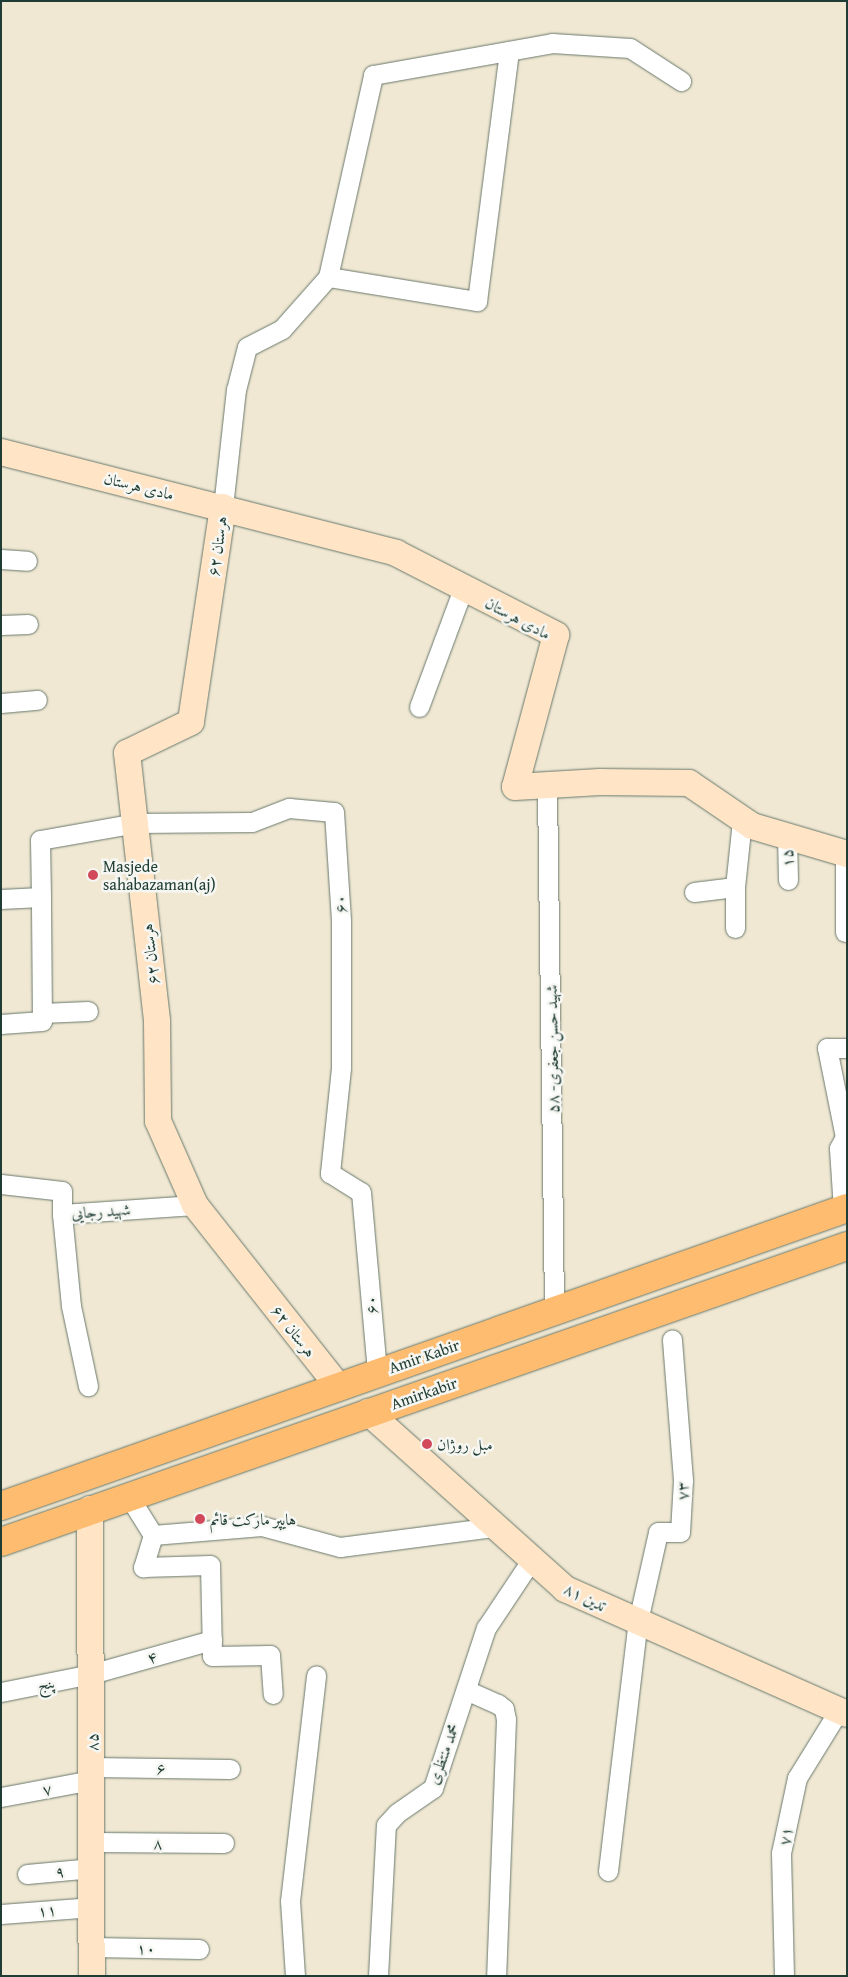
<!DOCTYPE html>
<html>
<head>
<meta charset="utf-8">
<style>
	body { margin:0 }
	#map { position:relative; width:848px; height:1977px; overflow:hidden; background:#f0e8d3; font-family:"Gentium Book Plus",Amiri,serif }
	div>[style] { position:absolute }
	.roads { filter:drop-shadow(0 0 1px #68796c) drop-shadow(0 0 1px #68796c) }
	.street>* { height:19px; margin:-9.5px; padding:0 9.5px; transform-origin:9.5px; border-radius:9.5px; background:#fff }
	.secondary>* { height:26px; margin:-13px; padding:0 13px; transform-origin:13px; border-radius:13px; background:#ffe4c6 }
	.primary>* { height:28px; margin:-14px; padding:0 14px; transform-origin:14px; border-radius:14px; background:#febc70 }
	.dots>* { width:14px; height:14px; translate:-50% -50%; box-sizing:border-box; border:2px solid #f6f6f2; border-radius:50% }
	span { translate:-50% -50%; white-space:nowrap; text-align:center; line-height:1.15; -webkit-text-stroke:5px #f6f6f2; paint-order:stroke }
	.street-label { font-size:16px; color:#1f3d34 }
	.poi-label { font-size:16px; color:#1f3d34 }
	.left { translate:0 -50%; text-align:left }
	.frame { position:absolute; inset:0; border:2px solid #1f3d34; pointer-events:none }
</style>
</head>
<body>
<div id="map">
	<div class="roads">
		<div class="street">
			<i style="left:328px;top:277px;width:151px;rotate:9.2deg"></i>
			<i style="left:477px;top:301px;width:252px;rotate:-82.7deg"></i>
			<i style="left:223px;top:507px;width:118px;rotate:-83.7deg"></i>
			<i style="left:236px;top:390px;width:44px;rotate:-75.7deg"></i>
			<i style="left:247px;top:347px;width:39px;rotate:-27deg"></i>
			<i style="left:282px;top:329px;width:69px;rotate:-48.5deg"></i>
			<i style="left:328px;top:277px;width:207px;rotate:-77.4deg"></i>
			<i style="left:373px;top:75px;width:182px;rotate:-10.1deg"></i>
			<i style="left:552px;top:43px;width:78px;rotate:3.7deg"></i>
			<i style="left:630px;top:48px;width:61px;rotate:32.9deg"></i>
			<i style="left:1px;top:559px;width:26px;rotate:4deg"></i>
			<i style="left:1px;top:625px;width:27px;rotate:-2deg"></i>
			<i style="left:1px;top:703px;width:36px;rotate:-5deg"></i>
			<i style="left:419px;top:707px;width:126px;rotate:-69.6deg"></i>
			<i style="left:547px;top:787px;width:523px;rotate:89.23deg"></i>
			<i style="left:787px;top:836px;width:44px;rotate:88.7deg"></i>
			<i style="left:694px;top:892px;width:41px;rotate:-7deg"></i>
			<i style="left:1px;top:899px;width:40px;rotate:-2.9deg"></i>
			<i style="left:41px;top:897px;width:57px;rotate:-91deg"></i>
			<i style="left:40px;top:840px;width:97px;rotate:-10deg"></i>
			<i style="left:136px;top:823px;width:116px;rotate:-0.5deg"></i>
			<i style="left:252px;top:822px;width:40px;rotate:-21deg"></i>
			<i style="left:289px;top:808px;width:45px;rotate:5.1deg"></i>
			<i style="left:334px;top:812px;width:108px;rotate:86.3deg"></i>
			<i style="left:341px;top:920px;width:148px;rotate:90deg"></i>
			<i style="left:341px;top:1068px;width:106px;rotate:96deg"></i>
			<i style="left:330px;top:1173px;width:36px;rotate:32deg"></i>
			<i style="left:361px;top:1192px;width:181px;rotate:84.9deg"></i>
			<i style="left:735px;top:928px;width:41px;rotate:-90deg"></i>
			<i style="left:735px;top:887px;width:67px;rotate:-84deg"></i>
			<i style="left:845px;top:932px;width:78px;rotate:-90deg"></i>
			<i style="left:42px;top:1013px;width:46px;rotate:-2.5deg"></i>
			<i style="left:1px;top:1024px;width:41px;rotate:-4.2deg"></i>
			<i style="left:42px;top:1021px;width:124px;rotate:-90.5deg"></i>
			<i style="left:1px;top:1184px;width:61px;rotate:6.5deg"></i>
			<i style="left:62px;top:1191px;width:23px;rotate:90deg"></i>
			<i style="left:62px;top:1214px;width:133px;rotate:-3.9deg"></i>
			<i style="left:843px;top:1209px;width:61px;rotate:-93.8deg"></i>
			<i style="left:839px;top:1148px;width:13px;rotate:-61deg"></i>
			<i style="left:845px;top:1137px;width:91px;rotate:-101.4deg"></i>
			<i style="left:827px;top:1048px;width:20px"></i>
			<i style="left:62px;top:1214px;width:92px;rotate:84.4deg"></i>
			<i style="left:71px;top:1306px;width:82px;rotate:78deg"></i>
			<i style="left:128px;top:1495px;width:47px;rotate:58deg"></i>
			<i style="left:153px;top:1535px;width:109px;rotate:-4.7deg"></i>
			<i style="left:262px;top:1526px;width:81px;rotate:15.1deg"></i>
			<i style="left:340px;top:1547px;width:156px;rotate:-7.4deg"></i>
			<i style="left:153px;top:1535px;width:34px;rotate:107deg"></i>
			<i style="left:143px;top:1567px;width:67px;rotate:-1.7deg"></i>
			<i style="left:210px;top:1565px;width:91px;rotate:88.7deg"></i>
			<i style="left:212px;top:1656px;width:58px;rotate:-1deg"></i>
			<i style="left:270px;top:1655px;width:39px;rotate:86deg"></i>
			<i style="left:466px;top:1690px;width:35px;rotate:24deg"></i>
			<i style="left:498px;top:1704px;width:8px;rotate:40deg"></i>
			<i style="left:504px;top:1709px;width:10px;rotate:79deg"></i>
			<i style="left:506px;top:1719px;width:257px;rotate:92.2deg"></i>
			<i style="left:1px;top:1692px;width:92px;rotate:-11.3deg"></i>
			<i style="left:91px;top:1674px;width:126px;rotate:-15.7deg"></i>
			<i style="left:92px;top:1767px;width:138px;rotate:0.8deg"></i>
			<i style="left:1px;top:1797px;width:93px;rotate:-10.6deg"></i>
			<i style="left:93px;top:1842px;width:131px;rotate:0.4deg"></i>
			<i style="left:608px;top:1871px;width:252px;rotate:-83.2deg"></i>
			<i style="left:638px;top:1621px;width:91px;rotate:-77.3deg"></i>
			<i style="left:658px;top:1532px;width:22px"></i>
			<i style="left:680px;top:1532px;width:52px;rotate:-86.7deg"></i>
			<i style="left:683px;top:1480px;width:141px;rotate:-94.5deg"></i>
			<i style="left:27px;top:1874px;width:66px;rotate:-5.2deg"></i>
			<i style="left:1px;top:1914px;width:92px;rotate:-4.4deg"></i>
			<i style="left:93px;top:1947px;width:106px;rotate:1.1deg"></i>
			<i style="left:295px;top:1976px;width:75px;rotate:-93.8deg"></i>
			<i style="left:290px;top:1901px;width:227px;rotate:-83.4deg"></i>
			<i style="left:378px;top:1976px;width:151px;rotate:-87deg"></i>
			<i style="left:386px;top:1825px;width:16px;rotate:-47deg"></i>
			<i style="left:397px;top:1813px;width:44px;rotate:-34.8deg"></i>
			<i style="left:433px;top:1788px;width:169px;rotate:-71.7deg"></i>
			<i style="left:486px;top:1628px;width:83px;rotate:-56.3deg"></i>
			<i style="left:784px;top:1976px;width:123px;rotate:-91.4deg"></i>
			<i style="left:781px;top:1853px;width:77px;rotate:-78deg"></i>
			<i style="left:797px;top:1778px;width:80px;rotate:-58.3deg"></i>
		</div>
		<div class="secondary">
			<i style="left:1px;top:452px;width:408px;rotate:14.3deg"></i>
			<i style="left:396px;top:553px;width:180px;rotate:27.1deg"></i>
			<i style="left:556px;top:635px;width:157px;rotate:105.1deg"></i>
			<i style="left:515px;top:787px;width:85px;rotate:-3.4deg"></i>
			<i style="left:600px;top:782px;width:89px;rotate:0.6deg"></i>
			<i style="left:689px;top:783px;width:76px;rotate:34.3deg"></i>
			<i style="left:752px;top:826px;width:99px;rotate:16.4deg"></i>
			<i style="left:223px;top:507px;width:217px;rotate:98.5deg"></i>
			<i style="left:191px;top:722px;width:71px;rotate:154.2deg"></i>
			<i style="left:127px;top:753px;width:270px;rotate:83.6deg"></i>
			<i style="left:157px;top:1021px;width:100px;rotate:89.4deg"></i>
			<i style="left:158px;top:1121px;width:92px;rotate:66.2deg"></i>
			<i style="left:195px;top:1205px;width:231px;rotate:51.7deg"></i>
			<i style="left:368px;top:1412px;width:265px;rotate:41.9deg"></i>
			<i style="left:565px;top:1589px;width:308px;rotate:23.9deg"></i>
			<i style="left:90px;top:1509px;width:467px;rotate:89.8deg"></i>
		</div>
		<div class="primary">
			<i style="left:1px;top:1506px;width:897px;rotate:-19.4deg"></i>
			<i style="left:1px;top:1542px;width:896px;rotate:-19.28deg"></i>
		</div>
	</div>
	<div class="dots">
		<i style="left:93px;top:875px;background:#d1495b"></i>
		<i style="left:427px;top:1444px;background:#d1495b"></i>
		<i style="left:200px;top:1519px;background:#d1495b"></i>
	</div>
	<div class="street-label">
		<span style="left:139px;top:486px;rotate:14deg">مادی هرستان</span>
		<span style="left:217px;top:546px;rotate:-82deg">هرستان ۶۲</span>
		<span style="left:518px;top:618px;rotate:28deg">مادی هرستان</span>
		<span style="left:787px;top:858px;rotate:-92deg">۱۵</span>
		<span style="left:340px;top:904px;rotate:-94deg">۶۰</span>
		<span style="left:150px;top:954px;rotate:-96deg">هرستان ۶۲</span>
		<span style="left:552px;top:1049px;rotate:-91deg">شهید حسن جعفری- ۵۸</span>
		<span style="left:101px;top:1211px;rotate:-4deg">شهید رجایی</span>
		<span style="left:371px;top:1305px;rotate:-95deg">۶۰</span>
		<span style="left:294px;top:1331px;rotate:52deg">هرستان ۶۲</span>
		<span style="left:424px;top:1356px;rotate:-19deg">Amir Kabir</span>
		<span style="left:424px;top:1393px;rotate:-19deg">Amirkabir</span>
		<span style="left:682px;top:1491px;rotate:-87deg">۷۳</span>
		<span style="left:585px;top:1597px;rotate:26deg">تدین ۸۱</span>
		<span style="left:152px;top:1657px;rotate:-16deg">۴</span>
		<span style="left:46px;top:1683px;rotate:-11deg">پنج</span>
		<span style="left:92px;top:1742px;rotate:-90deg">۸۵</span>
		<span style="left:443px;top:1754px;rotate:-70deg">محمد منتظری</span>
		<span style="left:161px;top:1768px;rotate:1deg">۶</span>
		<span style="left:47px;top:1789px;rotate:-10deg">۷</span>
		<span style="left:785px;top:1836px;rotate:-79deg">۷۱</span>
		<span style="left:158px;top:1843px;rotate:1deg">۸</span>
		<span style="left:60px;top:1871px;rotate:-5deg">۹</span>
		<span style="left:47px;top:1910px;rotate:-4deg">۱۱</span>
		<span style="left:146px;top:1948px;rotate:1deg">۱۰</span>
	</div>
	<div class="poi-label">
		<span class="left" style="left:103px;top:875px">Masjede<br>sahabazaman(aj)</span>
		<span class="left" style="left:437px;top:1444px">مبل روژان</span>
		<span class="left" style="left:210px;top:1519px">هایپر مارکت قائم</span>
	</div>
	<div class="frame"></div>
</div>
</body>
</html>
